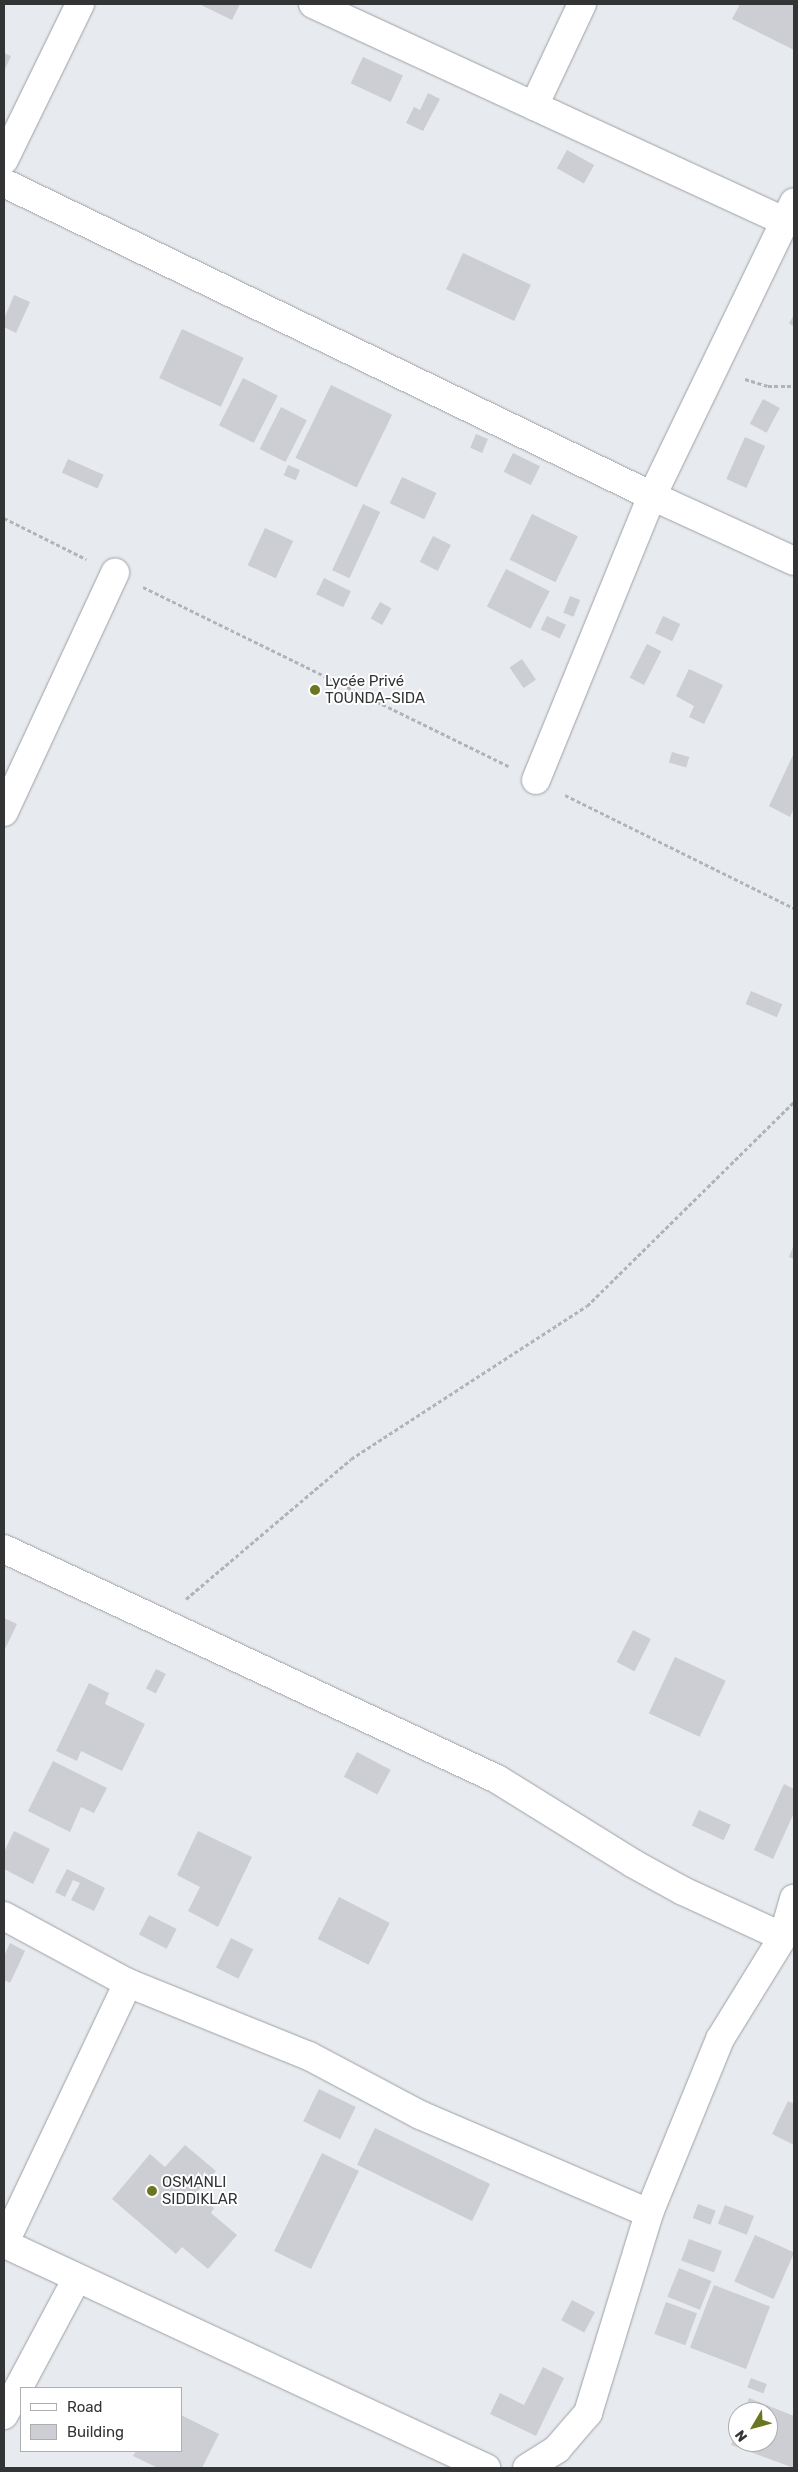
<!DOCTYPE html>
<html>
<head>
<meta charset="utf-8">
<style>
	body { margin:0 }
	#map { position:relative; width:798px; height:2472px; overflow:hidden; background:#e7eaef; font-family:Rubik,sans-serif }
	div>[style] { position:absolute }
	.building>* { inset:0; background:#ccced3; transform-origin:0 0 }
	.path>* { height:3px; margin-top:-1.5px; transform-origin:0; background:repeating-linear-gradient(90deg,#b1b3b7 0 4px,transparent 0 6.5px) }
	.roads { filter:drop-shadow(0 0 1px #9da0a4) drop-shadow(0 0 1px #9da0a4) }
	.street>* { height:28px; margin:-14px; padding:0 14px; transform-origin:14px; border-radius:14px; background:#fff }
	.dots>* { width:14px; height:14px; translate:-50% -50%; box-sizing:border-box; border:2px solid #fff; border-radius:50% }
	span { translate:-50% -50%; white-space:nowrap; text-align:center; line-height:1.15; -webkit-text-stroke:4px #fff; paint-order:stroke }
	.poi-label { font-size:15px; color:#333436 }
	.left { translate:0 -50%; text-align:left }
	.frame { position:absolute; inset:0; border:5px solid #333436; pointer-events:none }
	.legend { position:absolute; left:20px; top:2387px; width:162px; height:65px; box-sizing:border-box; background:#fff; border:1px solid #adaeaf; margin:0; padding:6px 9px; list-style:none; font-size:15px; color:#333436 }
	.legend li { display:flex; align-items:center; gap:10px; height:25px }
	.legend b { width:25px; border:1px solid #adaeaf }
	.north { position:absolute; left:728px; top:2402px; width:50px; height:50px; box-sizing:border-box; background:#fff; border:1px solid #adaeaf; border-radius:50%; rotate:233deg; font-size:14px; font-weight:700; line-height:20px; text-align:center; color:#333436 }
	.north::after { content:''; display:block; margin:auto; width:18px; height:22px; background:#6c7620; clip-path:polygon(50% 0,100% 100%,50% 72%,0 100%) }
</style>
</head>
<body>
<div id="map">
	<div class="building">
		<i style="clip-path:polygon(199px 4px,240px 4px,232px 20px)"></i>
		<i style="clip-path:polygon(740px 4px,794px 5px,794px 50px,732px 19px)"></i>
		<i style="clip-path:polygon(4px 53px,11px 56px,4px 71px)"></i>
		<i style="left:363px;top:57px;width:44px;height:29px;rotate:25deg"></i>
		<i style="clip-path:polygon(428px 93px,440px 99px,423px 131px,406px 123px,414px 107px,420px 110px)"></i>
		<i style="left:567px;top:150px;width:31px;height:21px;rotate:29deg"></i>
		<i style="left:463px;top:253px;width:75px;height:40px;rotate:25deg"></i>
		<i style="clip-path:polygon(14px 295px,30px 302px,16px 333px,4px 327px,4px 319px)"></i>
		<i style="clip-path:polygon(794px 315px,794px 327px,789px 323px)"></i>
		<i style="left:182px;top:329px;width:68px;height:54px;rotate:25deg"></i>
		<i style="left:243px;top:378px;width:39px;height:53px;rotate:27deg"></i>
		<i style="left:331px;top:385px;width:68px;height:81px;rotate:26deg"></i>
		<i style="left:763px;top:399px;width:19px;height:28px;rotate:28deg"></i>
		<i style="left:281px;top:407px;width:29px;height:47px;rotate:27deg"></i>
		<i style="left:476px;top:434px;width:13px;height:15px;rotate:23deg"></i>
		<i style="left:745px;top:437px;width:22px;height:46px;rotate:24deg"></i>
		<i style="left:513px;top:453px;width:30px;height:21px;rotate:26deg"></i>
		<i style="left:68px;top:459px;width:39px;height:15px;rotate:24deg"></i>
		<i style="left:288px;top:465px;width:13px;height:11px;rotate:23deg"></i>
		<i style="left:402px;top:477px;width:38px;height:29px;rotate:25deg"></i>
		<i style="left:363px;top:504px;width:19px;height:73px;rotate:25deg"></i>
		<i style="left:532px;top:514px;width:51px;height:51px;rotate:26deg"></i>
		<i style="left:265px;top:528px;width:31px;height:41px;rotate:25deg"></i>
		<i style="left:433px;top:536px;width:20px;height:29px;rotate:27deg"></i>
		<i style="left:506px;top:569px;width:49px;height:42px;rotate:27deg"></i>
		<i style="left:324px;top:578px;width:30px;height:18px;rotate:26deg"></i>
		<i style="left:570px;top:596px;width:11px;height:18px;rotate:22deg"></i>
		<i style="left:380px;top:602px;width:13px;height:19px;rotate:29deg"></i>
		<i style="left:547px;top:616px;width:21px;height:15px;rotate:25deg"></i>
		<i style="left:663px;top:616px;width:19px;height:19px;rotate:25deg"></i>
		<i style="left:647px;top:644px;width:16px;height:38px;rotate:27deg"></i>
		<i style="left:522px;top:659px;width:25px;height:15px;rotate:56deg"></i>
		<i style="clip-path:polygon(689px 669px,723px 685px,704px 724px,689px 717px,694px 706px,676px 696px)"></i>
		<i style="left:672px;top:752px;width:18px;height:11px;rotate:16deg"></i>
		<i style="clip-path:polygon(794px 753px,794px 808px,790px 817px,769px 806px)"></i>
		<i style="left:751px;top:991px;width:34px;height:14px;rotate:23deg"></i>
		<i style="clip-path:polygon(794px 1244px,794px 1259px,789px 1257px)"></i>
		<i style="clip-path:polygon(4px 1618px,17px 1624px,4px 1651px)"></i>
		<i style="left:633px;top:1630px;width:20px;height:36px;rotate:27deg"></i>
		<i style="left:675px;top:1657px;width:56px;height:62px;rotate:25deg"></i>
		<i style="left:156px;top:1669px;width:11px;height:22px;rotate:27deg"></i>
		<i style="clip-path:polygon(89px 1683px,109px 1693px,105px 1704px,145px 1724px,122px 1771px,81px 1751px,77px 1761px,56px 1751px)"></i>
		<i style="left:357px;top:1752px;width:38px;height:28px;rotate:28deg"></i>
		<i style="clip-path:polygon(53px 1761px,107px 1788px,94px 1813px,81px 1807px,70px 1832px,28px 1811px)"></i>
		<i style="clip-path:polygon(784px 1784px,794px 1789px,794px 1813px,773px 1859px,754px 1850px)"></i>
		<i style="left:699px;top:1810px;width:35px;height:17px;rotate:25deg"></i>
		<i style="clip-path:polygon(14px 1831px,50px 1849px,33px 1884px,4px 1869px,4px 1852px)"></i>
		<i style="clip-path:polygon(198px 1831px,252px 1857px,218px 1927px,188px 1911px,200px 1887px,177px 1875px)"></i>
		<i style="clip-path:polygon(67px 1869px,105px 1888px,94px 1911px,71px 1900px,80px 1883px,73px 1880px,65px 1897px,55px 1892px)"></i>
		<i style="left:339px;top:1897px;width:57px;height:47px;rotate:27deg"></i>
		<i style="left:149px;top:1915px;width:31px;height:22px;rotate:27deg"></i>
		<i style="left:231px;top:1938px;width:25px;height:33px;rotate:27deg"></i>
		<i style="clip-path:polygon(10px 1943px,25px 1951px,10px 1983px,4px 1980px,4px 1956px)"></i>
		<i style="left:319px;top:2089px;width:41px;height:36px;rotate:26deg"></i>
		<i style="clip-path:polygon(788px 2101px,794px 2104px,794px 2145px,772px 2134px)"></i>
		<i style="left:375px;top:2128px;width:128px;height:41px;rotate:26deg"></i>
		<i style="clip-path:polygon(185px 2145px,216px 2171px,196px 2193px,214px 2208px,211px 2213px,237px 2235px,208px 2269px,182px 2247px,176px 2254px,112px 2199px,150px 2154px,165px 2167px)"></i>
		<i style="left:322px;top:2153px;width:41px;height:109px;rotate:26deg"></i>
		<i style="left:698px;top:2204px;width:19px;height:15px;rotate:21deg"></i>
		<i style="left:725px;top:2205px;width:31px;height:20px;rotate:21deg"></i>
		<i style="left:755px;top:2235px;width:43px;height:51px;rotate:24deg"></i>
		<i style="left:689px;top:2239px;width:35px;height:23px;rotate:20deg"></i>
		<i style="left:679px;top:2268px;width:35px;height:31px;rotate:22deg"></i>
		<i style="left:714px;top:2285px;width:60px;height:67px;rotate:21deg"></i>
		<i style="left:572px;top:2300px;width:26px;height:23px;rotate:28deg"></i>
		<i style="left:666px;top:2302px;width:33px;height:34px;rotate:20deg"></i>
		<i style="clip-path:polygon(543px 2367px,564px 2378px,536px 2436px,490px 2414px,500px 2393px,524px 2405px)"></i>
		<i style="left:751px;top:2378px;width:17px;height:10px;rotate:21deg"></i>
		<i style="clip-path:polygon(749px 2398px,794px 2416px,794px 2468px,731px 2445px,738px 2428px,738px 2442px,768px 2442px,768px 2412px,744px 2412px)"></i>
		<i style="clip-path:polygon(181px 2415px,219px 2434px,202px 2468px,158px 2468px,133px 2456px,136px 2451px,181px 2451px)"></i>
	</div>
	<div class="path">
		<i style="left:745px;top:379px;width:24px;rotate:17deg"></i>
		<i style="left:768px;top:386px;width:26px"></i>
		<i style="left:4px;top:518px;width:92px;rotate:26.6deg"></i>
		<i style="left:143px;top:587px;width:407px;rotate:26.1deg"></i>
		<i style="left:565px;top:795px;width:255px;rotate:26.3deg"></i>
		<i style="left:186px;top:1599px;width:216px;rotate:-40.3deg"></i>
		<i style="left:351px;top:1459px;width:281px;rotate:-33deg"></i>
		<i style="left:587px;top:1306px;width:291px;rotate:-44.6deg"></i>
	</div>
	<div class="roads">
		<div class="street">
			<i style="left:313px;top:4px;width:519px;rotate:24.74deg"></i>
			<i style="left:534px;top:106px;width:113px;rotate:-64.8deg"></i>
			<i style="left:4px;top:160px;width:174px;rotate:-64deg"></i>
			<i style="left:4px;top:183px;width:720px;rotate:25.78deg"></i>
			<i style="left:652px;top:496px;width:156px;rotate:24.6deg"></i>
			<i style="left:536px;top:780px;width:307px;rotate:-67.8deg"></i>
			<i style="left:652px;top:496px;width:326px;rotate:-64.2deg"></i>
			<i style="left:4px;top:812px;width:264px;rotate:-65.1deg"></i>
			<i style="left:4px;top:1549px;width:544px;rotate:25.01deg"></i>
			<i style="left:497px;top:1779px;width:161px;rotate:31.8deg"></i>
			<i style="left:634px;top:1864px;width:56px;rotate:28.9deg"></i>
			<i style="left:683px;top:1891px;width:110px;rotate:24.7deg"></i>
			<i style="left:4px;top:1916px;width:141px;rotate:28.4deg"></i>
			<i style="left:128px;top:1983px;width:195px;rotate:22deg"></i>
			<i style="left:309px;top:2056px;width:126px;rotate:28deg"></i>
			<i style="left:420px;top:2115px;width:249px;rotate:23.2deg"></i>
			<i style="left:4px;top:2244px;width:289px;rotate:-64.6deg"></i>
			<i style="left:5px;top:2244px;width:531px;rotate:24.97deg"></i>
			<i style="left:4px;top:2415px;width:155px;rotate:-61.9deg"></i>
			<i style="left:527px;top:2468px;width:36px;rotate:-32deg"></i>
			<i style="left:557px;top:2449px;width:48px;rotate:-49.3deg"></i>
			<i style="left:588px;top:2413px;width:209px;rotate:-73deg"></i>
			<i style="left:649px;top:2213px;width:188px;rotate:-67.8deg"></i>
			<i style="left:720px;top:2039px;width:120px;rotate:-58.3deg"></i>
			<i style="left:783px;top:1937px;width:40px;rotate:-74deg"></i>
		</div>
	</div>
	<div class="dots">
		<i style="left:315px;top:690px;background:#6c7620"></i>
		<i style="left:152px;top:2191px;background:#6c7620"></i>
	</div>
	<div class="poi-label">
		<span class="left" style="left:325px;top:690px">Lycée Privé<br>TOUNDA-SIDA</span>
		<span class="left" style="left:162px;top:2191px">OSMANLI<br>SIDDIKLAR</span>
	</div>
	<div class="frame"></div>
	<ul class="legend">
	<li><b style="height:6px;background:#fff"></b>Road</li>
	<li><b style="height:14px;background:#ccced3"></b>Building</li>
	</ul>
	<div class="north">N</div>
</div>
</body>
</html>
